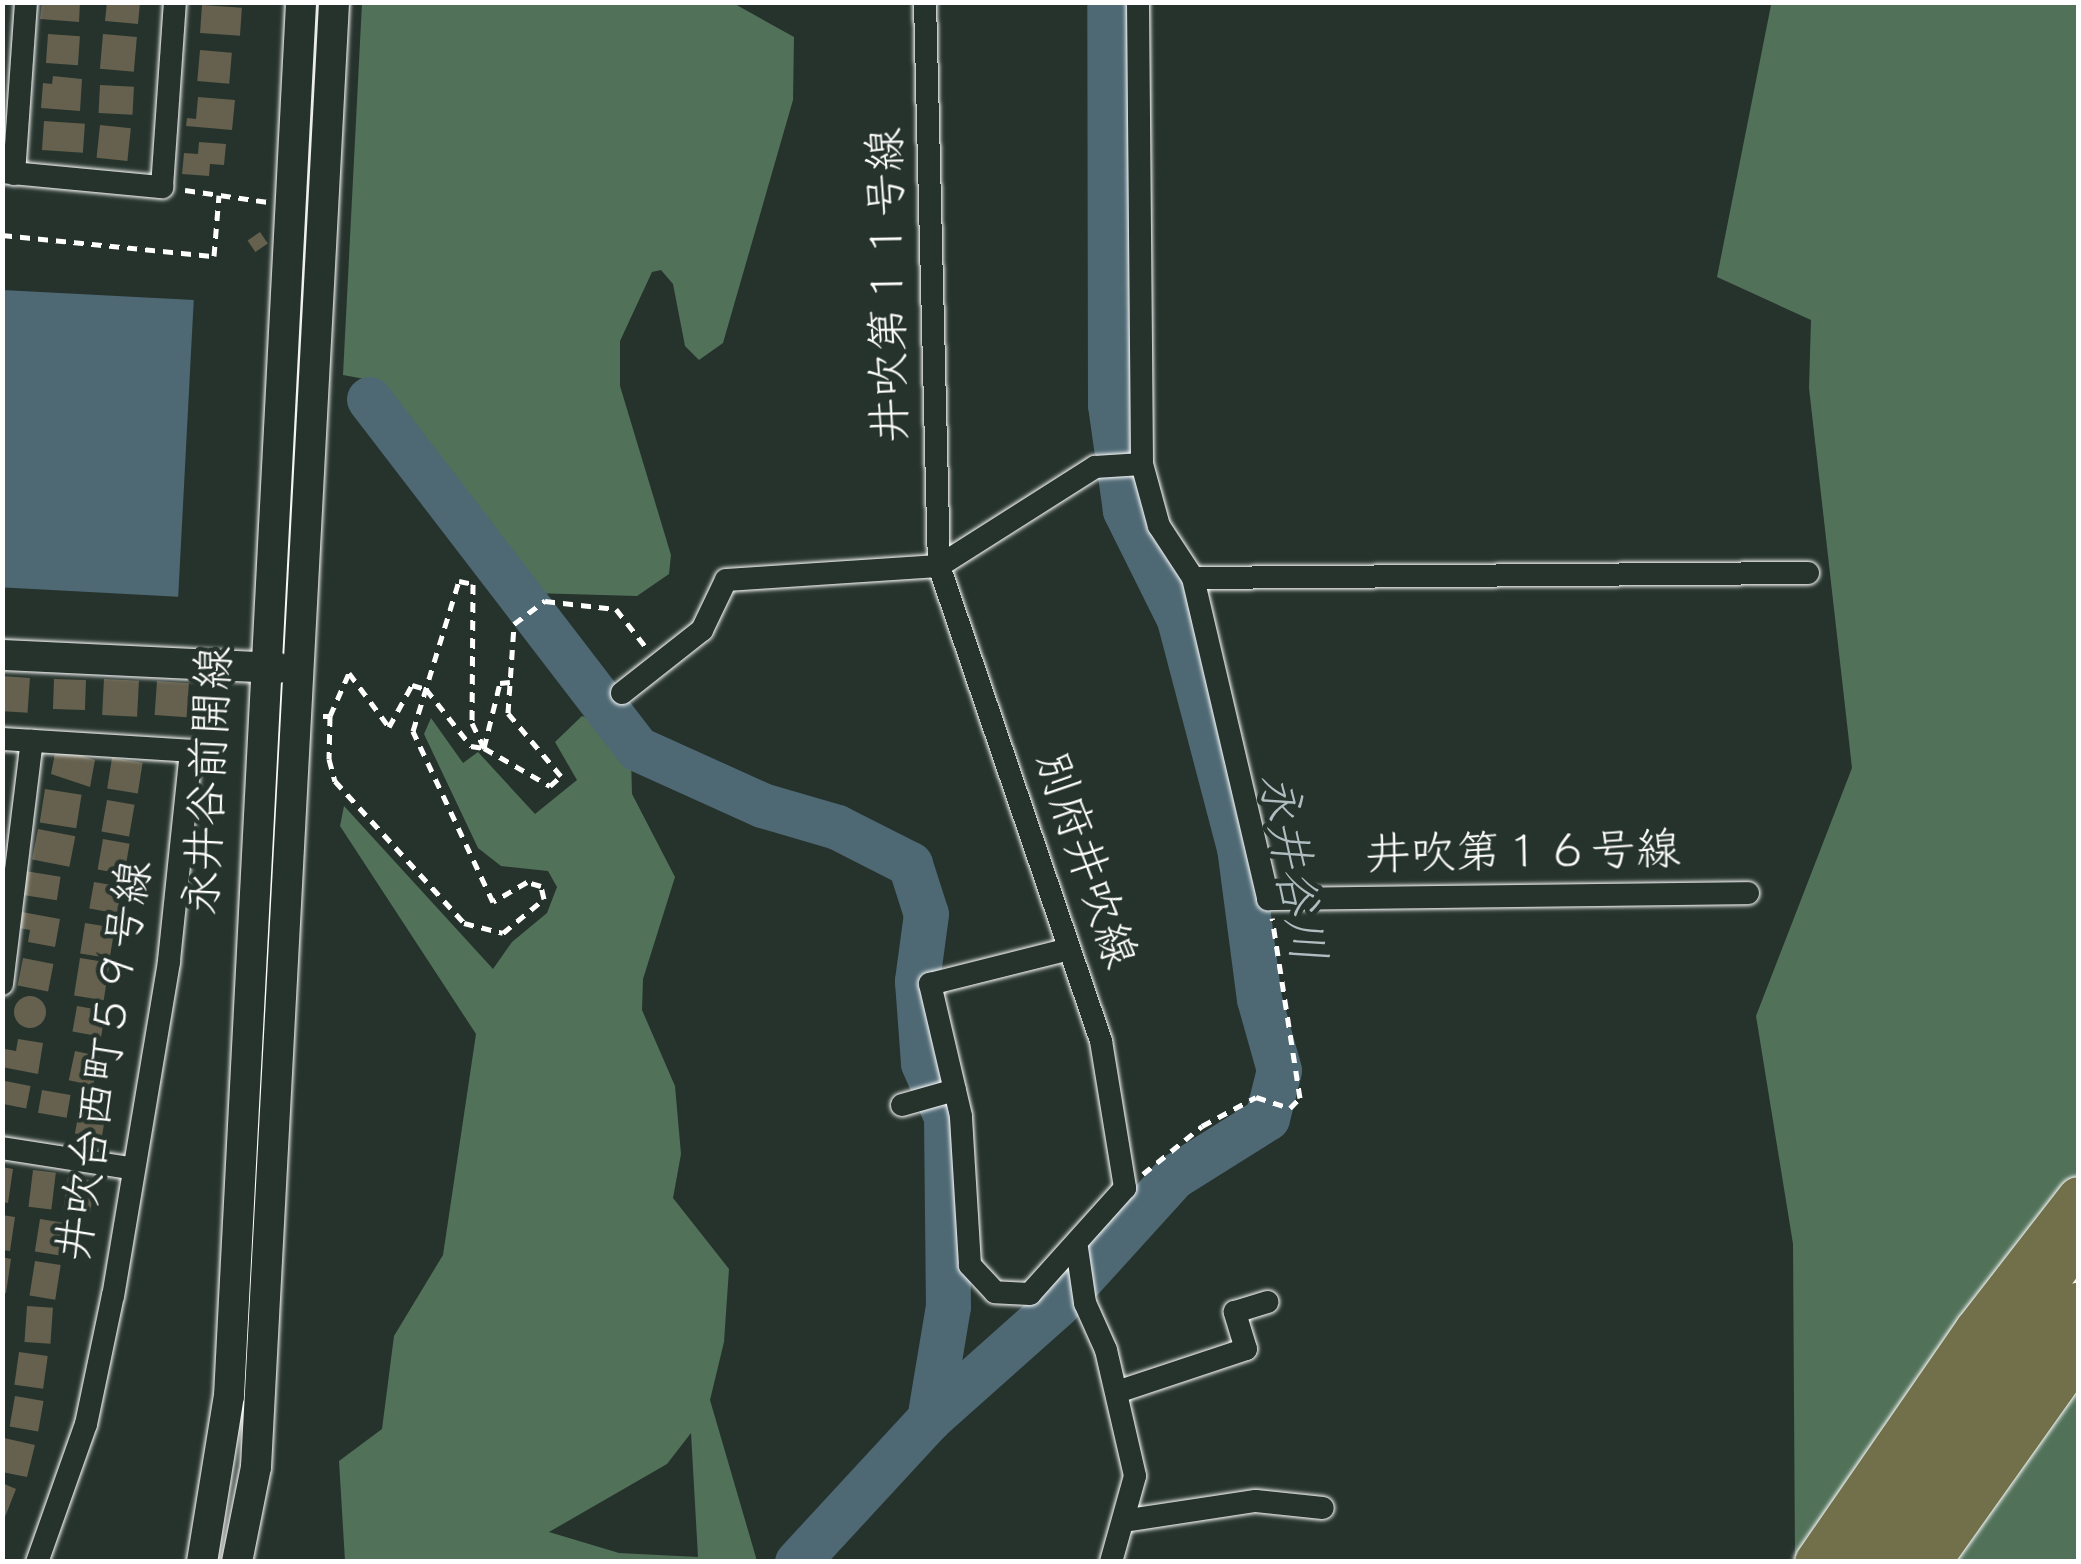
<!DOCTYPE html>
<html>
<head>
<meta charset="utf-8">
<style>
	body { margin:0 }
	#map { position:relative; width:2081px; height:1564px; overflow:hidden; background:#26332d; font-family:"Indie Flower","Klee One",sans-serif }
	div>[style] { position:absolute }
	.green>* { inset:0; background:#517159 }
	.water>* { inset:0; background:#4e6974; transform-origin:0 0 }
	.river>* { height:45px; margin:-22.5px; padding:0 22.5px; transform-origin:22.5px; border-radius:22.5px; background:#4e6974 }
	.building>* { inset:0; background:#65614e; transform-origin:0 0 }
	.round { border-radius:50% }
	.path>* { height:5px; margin-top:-2.5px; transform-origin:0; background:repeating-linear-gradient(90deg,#fff 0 10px,transparent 0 18px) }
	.roads { filter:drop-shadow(0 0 2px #fff) drop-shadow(0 0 2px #fff) }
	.street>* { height:22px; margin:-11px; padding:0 11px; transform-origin:11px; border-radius:11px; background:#26332d }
	.secondary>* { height:30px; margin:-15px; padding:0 15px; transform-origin:15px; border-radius:15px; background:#26332d }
	.highway>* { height:40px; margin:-20px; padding:0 20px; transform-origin:20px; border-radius:20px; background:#71704a }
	span { translate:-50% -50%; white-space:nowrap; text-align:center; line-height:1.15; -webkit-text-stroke:9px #26332d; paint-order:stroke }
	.street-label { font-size:45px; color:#fff }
	.water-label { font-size:48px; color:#afbcc0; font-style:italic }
	.frame { position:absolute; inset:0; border:5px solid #fff; pointer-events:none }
</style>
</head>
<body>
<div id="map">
	<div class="green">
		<i style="clip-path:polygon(362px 3px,733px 3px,794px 37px,793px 100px,723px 343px,699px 360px,685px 346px,673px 284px,661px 270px,652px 272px,620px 341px,620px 386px,671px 555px,669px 574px,637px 596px,531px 593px,370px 380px,343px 375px)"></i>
		<i style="clip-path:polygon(2078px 3px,2078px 1561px,1795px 1561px,1793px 1244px,1756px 1016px,1852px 768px,1809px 388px,1811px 320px,1717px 277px,1771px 5px)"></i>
		<i style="clip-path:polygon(evenodd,582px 716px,599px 722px,631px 757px,632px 794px,675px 877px,643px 979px,642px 1010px,675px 1086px,681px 1154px,673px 1198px,729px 1269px,724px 1342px,710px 1400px,757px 1561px,345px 1561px,339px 1461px,382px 1429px,394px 1336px,443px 1255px,476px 1034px,340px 826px,344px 806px,493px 969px,512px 942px,547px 913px,557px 887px,548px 871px,501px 866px,478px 848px,424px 734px,431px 718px,463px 763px,478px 752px,535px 814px,577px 780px,555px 742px,582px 716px,691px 1433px,698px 1557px,619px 1553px,549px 1532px,667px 1464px,691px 1433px)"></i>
	</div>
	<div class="water">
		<i style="left:2px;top:290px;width:192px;height:297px;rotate:3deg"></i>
	</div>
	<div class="river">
		<i style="left:369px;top:399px;width:441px;rotate:52.5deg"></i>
		<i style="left:638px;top:749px;width:136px;rotate:24.3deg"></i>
		<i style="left:762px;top:805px;width:78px;rotate:16.3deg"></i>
		<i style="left:837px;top:827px;width:82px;rotate:26.9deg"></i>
		<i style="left:910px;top:864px;width:52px;rotate:72.3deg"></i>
		<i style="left:926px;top:914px;width:68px;rotate:97.7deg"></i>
		<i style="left:917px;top:981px;width:82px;rotate:85.8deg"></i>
		<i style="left:923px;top:1063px;width:59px;rotate:66.9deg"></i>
		<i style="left:946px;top:1117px;width:189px;rotate:89.4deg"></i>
		<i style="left:948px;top:1306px;width:115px;rotate:99.5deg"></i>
		<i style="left:797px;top:1562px;width:195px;rotate:-47.3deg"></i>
		<i style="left:929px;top:1419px;width:173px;rotate:-41.7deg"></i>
		<i style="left:1058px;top:1304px;width:171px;rotate:-47.8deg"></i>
		<i style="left:1173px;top:1177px;width:111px;rotate:-32.1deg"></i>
		<i style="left:1267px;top:1118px;width:49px;rotate:-76deg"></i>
		<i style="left:1279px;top:1070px;width:74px;rotate:-105.7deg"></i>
		<i style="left:1259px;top:999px;width:152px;rotate:-97.5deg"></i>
		<i style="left:1239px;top:848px;width:237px;rotate:-104.7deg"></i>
		<i style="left:1179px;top:619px;width:122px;rotate:-116.4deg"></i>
		<i style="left:1125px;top:510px;width:106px;rotate:-98.1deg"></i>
		<i style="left:1110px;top:405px;width:403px;rotate:-90.1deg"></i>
	</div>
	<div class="building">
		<i style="clip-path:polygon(42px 2px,80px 2px,79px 22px,40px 19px)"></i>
		<i style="clip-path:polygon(107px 2px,140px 2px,138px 24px,105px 21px)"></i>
		<i style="left:202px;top:5px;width:40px;height:28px;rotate:4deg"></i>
		<i style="left:48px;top:34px;width:32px;height:29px;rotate:4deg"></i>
		<i style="left:103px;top:34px;width:34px;height:35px;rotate:5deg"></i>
		<i style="left:200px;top:50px;width:32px;height:31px;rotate:5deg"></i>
		<i style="clip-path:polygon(53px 76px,82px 79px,80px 111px,41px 108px,43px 83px,52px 84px)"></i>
		<i style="left:100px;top:85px;width:34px;height:28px;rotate:3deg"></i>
		<i style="clip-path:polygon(198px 97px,235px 100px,232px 130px,186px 126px,187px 118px,196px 119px)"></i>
		<i style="left:44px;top:121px;width:41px;height:29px;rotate:4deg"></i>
		<i style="left:100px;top:125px;width:31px;height:33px;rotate:6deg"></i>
		<i style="clip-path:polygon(199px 142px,226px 144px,224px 165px,210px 164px,209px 176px,182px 174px,184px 153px,198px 154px)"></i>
		<i style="left:260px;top:232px;width:14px;height:15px;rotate:56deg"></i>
		<i style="left:2px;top:676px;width:28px;height:35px;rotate:4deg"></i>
		<i style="left:54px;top:679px;width:32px;height:30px;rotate:2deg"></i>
		<i style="left:104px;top:679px;width:35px;height:36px;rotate:3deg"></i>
		<i style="left:157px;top:681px;width:32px;height:34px;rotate:4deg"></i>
		<i style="clip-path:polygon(56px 748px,95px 760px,90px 787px,51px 774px)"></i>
		<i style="left:112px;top:758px;width:31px;height:31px;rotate:9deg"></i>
		<i style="left:45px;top:789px;width:37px;height:34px;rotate:9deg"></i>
		<i style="left:107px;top:800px;width:28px;height:32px;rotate:10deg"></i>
		<i style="left:38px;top:829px;width:38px;height:31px;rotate:11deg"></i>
		<i style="left:103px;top:839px;width:27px;height:31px;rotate:10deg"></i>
		<i style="left:25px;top:871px;width:36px;height:24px;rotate:9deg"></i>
		<i style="left:94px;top:882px;width:28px;height:27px;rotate:10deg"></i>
		<i style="clip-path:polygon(22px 912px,60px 919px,55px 947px,28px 942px,30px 930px,19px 928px)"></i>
		<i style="left:85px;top:923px;width:30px;height:31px;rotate:9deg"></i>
		<i style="left:23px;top:958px;width:31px;height:28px;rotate:11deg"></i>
		<i style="left:80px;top:958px;width:30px;height:38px;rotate:9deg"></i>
		<i class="round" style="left:14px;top:996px;width:32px;height:32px"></i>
		<i style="left:77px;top:1006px;width:29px;height:26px;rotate:10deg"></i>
		<i style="clip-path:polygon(18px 1039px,43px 1043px,38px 1074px,2px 1067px,5px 1049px,16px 1051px)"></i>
		<i style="left:75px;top:1051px;width:25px;height:30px;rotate:12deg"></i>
		<i style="left:5px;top:1081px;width:26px;height:23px;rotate:11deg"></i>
		<i style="left:42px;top:1090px;width:29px;height:23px;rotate:10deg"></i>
		<i style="left:80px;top:1105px;width:27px;height:29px;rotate:10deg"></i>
		<i style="clip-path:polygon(2px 1167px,13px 1169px,8px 1203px,2px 1202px)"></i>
		<i style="left:33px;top:1170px;width:23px;height:37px;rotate:7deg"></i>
		<i style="left:68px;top:1177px;width:27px;height:32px;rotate:8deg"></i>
		<i style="clip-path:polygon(2px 1215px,15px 1217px,10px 1251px,2px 1250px)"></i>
		<i style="left:40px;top:1219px;width:24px;height:33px;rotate:9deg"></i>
		<i style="clip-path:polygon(2px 1257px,11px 1259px,6px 1293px,2px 1293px)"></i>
		<i style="left:35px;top:1261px;width:26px;height:35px;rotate:9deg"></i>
		<i style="left:27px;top:1306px;width:26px;height:36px;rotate:4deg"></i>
		<i style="left:19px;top:1352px;width:29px;height:33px;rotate:8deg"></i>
		<i style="left:15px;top:1396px;width:29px;height:31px;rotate:10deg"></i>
		<i style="clip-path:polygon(4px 1438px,35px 1445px,27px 1477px,2px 1472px)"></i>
		<i style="clip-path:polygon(2px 1483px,16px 1489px,3px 1522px,2px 1522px)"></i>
	</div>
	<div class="path">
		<i style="left:185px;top:190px;width:84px;rotate:8.2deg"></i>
		<i style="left:2px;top:235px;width:213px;rotate:5.7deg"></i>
		<i style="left:214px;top:256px;width:61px;rotate:-85.3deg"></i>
		<i style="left:323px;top:716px;width:7px"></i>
		<i style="left:330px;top:716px;width:43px;rotate:91.3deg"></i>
		<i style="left:329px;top:759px;width:23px;rotate:75deg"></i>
		<i style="left:335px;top:781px;width:192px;rotate:47.7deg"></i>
		<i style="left:464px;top:923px;width:40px;rotate:14.4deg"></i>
		<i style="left:503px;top:933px;width:53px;rotate:-39.7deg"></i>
		<i style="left:544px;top:899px;width:13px;rotate:-103deg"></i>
		<i style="left:541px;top:886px;width:15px;rotate:-164deg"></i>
		<i style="left:527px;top:882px;width:39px;rotate:150deg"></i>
		<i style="left:493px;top:902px;width:189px;rotate:-115.1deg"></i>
		<i style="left:413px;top:731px;width:157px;rotate:-73deg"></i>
		<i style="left:459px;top:581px;width:14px;rotate:12deg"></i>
		<i style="left:473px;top:584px;width:139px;rotate:90.4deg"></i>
		<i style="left:472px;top:723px;width:28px;rotate:64deg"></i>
		<i style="left:484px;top:748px;width:76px;rotate:29.9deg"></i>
		<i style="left:550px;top:786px;width:15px;rotate:-42deg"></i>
		<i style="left:561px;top:776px;width:82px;rotate:-130.1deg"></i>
		<i style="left:508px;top:713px;width:89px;rotate:-86.1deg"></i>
		<i style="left:514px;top:624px;width:39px;rotate:-37deg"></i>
		<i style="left:545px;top:601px;width:71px;rotate:6.4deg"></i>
		<i style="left:616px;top:609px;width:47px;rotate:51.9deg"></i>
		<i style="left:330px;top:716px;width:47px;rotate:-66.2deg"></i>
		<i style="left:349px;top:673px;width:67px;rotate:53.5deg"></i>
		<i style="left:389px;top:727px;width:48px;rotate:-61.3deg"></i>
		<i style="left:412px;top:685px;width:15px;rotate:16deg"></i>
		<i style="left:426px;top:689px;width:73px;rotate:51.7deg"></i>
		<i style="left:471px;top:746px;width:13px;rotate:9deg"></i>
		<i style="left:484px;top:748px;width:67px;rotate:-76.2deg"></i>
		<i style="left:500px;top:683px;width:10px;rotate:-6deg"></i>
		<i style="left:1143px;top:1174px;width:76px;rotate:-39.1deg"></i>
		<i style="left:1202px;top:1126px;width:61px;rotate:-28.2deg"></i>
		<i style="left:1256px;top:1097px;width:36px;rotate:18deg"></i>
		<i style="left:1290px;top:1108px;width:14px;rotate:-45deg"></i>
		<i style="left:1300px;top:1098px;width:182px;rotate:-98.8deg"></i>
	</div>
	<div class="roads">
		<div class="street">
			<i style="left:925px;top:2px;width:564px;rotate:88.58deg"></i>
			<i style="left:939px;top:566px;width:502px;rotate:71.17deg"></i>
			<i style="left:1101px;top:1041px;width:149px;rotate:80.7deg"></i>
			<i style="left:1125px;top:1188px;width:142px;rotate:131.9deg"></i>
			<i style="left:1030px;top:1294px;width:35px;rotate:-177deg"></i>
			<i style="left:995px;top:1292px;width:37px;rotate:-133deg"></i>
			<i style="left:970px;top:1265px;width:149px;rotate:-93.5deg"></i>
			<i style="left:961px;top:1116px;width:136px;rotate:-103.2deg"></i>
			<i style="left:930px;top:984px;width:143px;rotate:-14.1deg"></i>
			<i style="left:1138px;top:2px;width:462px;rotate:89.5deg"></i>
			<i style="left:1142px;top:464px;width:64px;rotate:74.7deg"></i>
			<i style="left:1159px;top:526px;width:62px;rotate:56.8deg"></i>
			<i style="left:1193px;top:578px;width:330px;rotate:76.8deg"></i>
			<i style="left:1268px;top:899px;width:480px;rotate:-0.7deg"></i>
			<i style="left:2px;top:172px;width:161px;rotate:5.4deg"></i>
			<i style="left:162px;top:187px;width:185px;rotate:-86deg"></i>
			<i style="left:14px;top:174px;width:172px;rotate:-86deg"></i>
			<i style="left:1193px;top:578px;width:615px;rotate:-0.47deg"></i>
			<i style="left:622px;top:693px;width:102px;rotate:-38.2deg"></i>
			<i style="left:702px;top:630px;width:55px;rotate:-64.4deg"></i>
			<i style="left:726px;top:580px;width:213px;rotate:-3.8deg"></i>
			<i style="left:939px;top:566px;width:185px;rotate:-32.4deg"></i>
			<i style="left:1095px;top:467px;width:47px;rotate:-3.7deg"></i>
			<i style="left:2px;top:739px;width:189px;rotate:3.6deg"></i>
			<i style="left:191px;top:751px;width:212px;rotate:96deg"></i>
			<i style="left:169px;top:962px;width:338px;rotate:99.5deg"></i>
			<i style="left:113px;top:1295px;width:132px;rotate:101.8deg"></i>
			<i style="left:86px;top:1424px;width:146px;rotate:109.5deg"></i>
			<i style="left:2px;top:984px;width:245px;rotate:-83deg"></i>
			<i style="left:902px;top:1105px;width:55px;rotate:-15.8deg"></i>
			<i style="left:2px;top:1148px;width:130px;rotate:8.9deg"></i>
			<i style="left:1077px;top:1248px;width:56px;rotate:81.7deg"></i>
			<i style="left:1085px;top:1303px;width:51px;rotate:65.9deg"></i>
			<i style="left:1106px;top:1350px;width:129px;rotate:77deg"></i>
			<i style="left:1135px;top:1476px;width:89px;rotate:105.6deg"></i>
			<i style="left:1117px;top:1392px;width:136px;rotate:-18.4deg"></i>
			<i style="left:1246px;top:1349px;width:39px;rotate:-107deg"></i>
			<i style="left:1235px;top:1312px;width:34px;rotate:-17deg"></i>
			<i style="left:1123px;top:1521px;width:134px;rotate:-8.6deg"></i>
			<i style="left:1256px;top:1501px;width:67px;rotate:6deg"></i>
		</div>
		<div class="secondary">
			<i style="left:2px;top:655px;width:277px;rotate:2.7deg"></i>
			<i style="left:202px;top:1562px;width:168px;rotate:-80.8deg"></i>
			<i style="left:229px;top:1396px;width:1396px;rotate:-87.04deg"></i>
			<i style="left:237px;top:1562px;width:97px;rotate:-78.7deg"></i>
			<i style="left:256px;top:1467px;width:1467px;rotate:-86.95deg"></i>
		</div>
		<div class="highway">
			<i style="left:1815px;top:1562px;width:282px;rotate:-55.4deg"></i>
			<i style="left:1975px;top:1330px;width:168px;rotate:-52.2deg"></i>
			<i style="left:1850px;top:1562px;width:394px;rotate:-54.6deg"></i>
			<i style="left:1894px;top:1562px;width:318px;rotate:-54.6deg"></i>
			<i style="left:1931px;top:1562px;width:254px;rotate:-54.6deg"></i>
		</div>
	</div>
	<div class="street-label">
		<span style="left:892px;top:285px;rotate:-91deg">井吹第１１号線</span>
		<span style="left:212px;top:781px;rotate:-87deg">永井谷前開線</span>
		<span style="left:1523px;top:856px;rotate:-1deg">井吹第１６号線</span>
		<span style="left:1082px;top:861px;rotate:71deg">別府井吹線</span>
		<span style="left:108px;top:1061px;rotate:-81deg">井吹台西町５９号線</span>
	</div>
	<div class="water-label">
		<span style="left:1289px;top:868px;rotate:80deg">永井谷川</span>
	</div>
	<div class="frame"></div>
</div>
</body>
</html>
